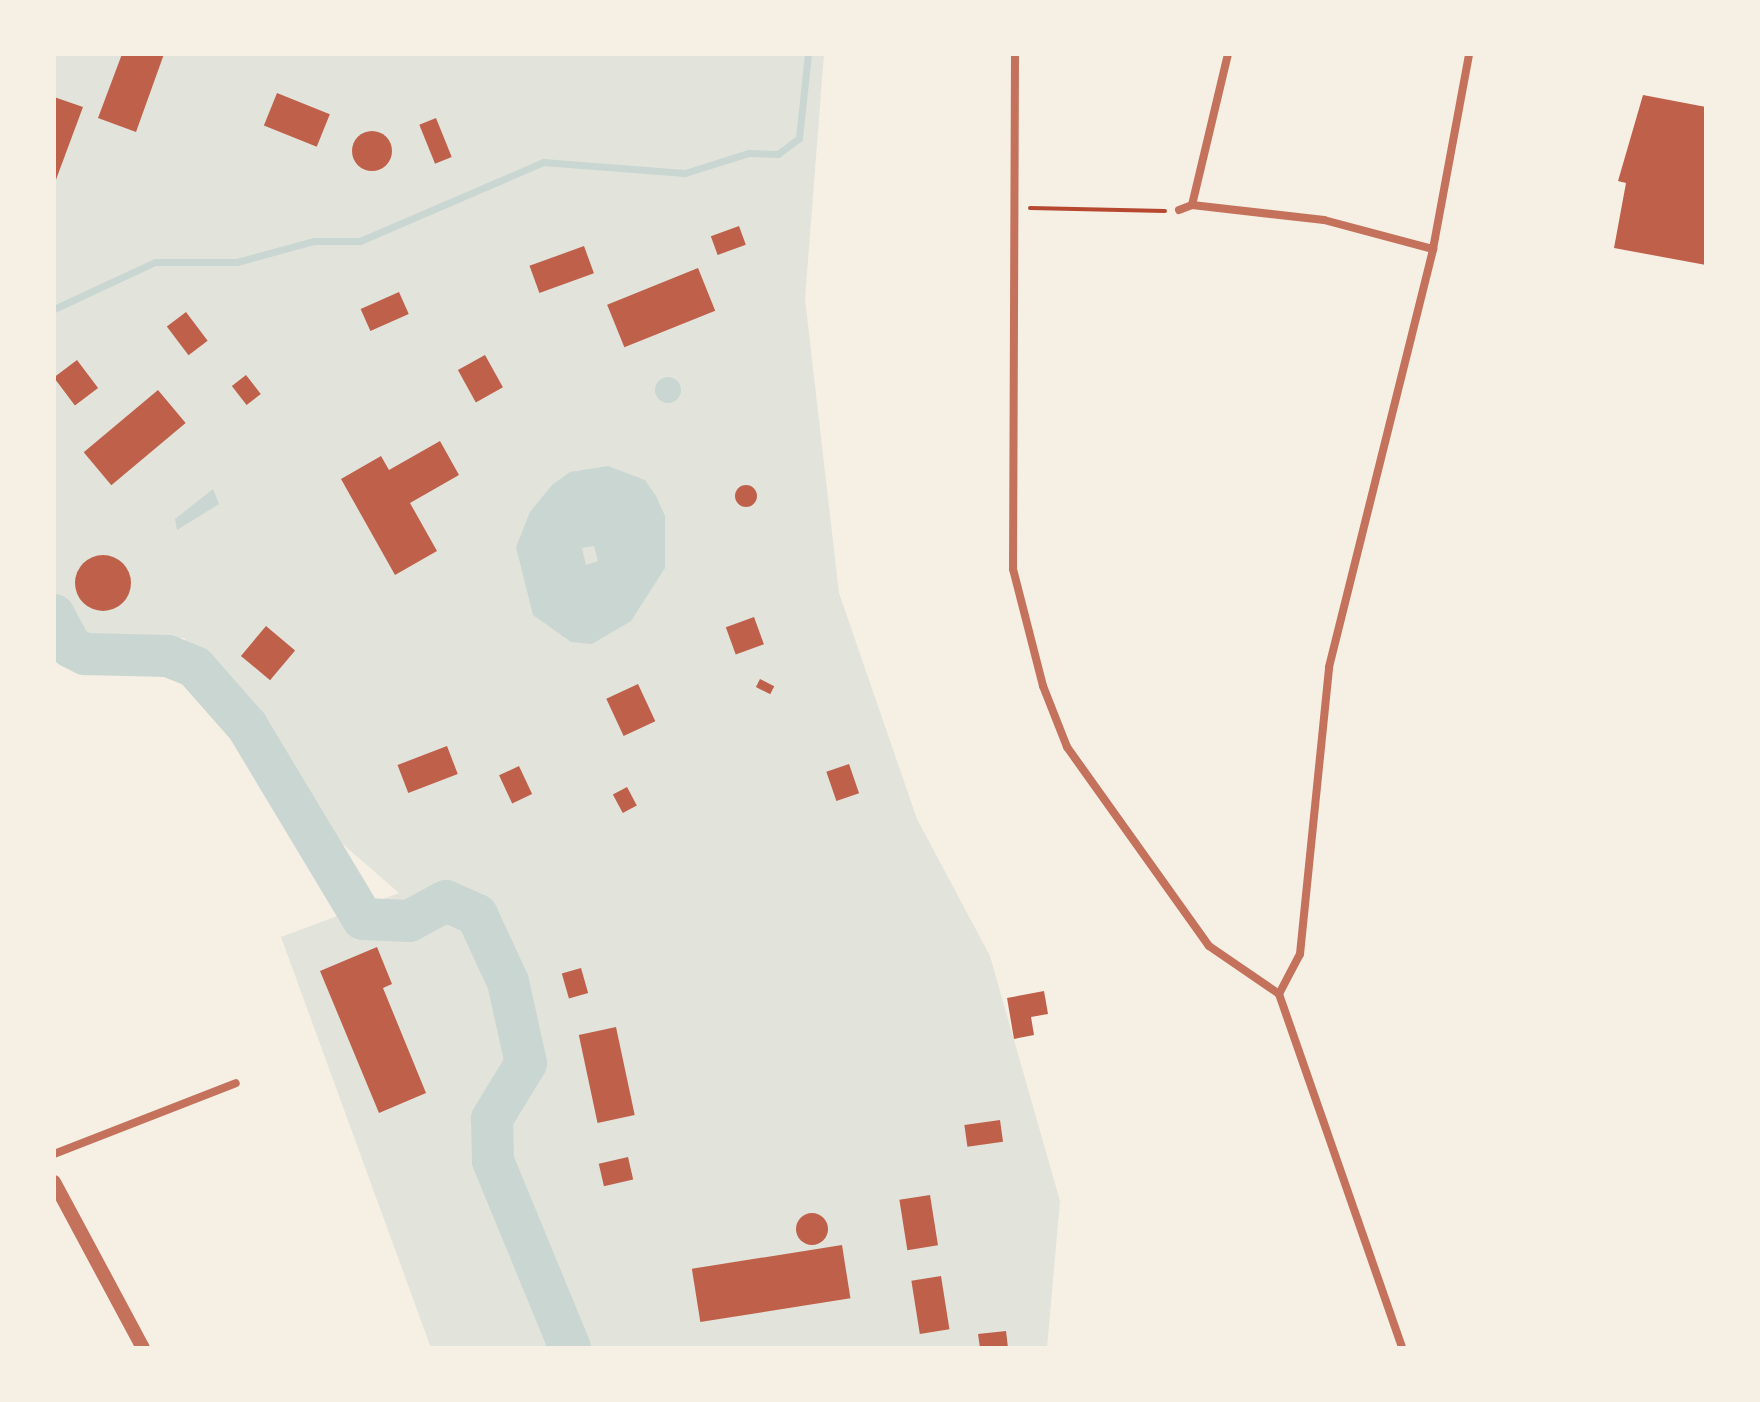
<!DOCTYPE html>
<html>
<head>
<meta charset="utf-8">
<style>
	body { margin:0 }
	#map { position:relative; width:1760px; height:1402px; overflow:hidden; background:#f6efe4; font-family:"Nunito Sans",sans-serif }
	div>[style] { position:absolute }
	.green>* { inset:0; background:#e2e4dc }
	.water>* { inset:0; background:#c9d6d2 }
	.round { border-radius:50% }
	.stream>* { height:7px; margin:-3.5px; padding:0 3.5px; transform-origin:3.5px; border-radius:3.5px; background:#c9d6d2 }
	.river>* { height:42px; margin:-21px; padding:0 21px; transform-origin:21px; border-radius:21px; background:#c9d6d2 }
	.building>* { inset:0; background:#bf614a; transform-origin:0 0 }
	.path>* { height:4px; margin:-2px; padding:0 2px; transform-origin:2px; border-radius:2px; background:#b5482f }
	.minor>* { height:8px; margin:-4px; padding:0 4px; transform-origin:4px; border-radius:4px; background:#c5725c }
	.tertiary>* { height:14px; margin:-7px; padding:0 7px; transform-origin:7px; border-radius:7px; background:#c5725c }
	span { translate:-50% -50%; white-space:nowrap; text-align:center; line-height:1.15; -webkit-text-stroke:8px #f6efe4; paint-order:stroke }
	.frame { position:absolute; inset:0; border:56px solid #f6efe4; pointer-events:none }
</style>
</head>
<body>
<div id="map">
	<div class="green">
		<i style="clip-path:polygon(54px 54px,824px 54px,805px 299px,839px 593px,917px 819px,990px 956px,1060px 1201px,1047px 1348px,431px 1348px,281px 937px,399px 893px,323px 827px,267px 732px,184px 638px,80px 636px,54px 593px)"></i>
	</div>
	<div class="water">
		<i class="round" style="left:655px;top:377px;width:26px;height:26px"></i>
		<i style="clip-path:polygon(evenodd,608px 466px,645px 480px,656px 496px,665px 516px,665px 568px,631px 621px,592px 644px,571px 642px,533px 615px,516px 547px,530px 512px,552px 485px,570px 472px,608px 466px,594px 546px,598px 561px,586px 565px,582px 548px,594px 546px)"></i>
		<i style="clip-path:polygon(213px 489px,219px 504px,177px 530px,175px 519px)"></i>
	</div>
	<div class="stream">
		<i style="left:54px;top:309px;width:111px;rotate:-25deg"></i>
		<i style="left:155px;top:262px;width:82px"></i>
		<i style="left:237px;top:262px;width:80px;rotate:-15.3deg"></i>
		<i style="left:314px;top:241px;width:46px"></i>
		<i style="left:360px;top:241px;width:199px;rotate:-23.3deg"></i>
		<i style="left:543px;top:162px;width:142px;rotate:4.4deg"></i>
		<i style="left:685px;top:173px;width:67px;rotate:-17.4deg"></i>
		<i style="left:749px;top:153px;width:29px;rotate:2deg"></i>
		<i style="left:778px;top:154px;width:26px;rotate:-37deg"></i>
		<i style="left:799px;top:138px;width:84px;rotate:-83.9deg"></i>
	</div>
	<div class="river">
		<i style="left:54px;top:615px;width:36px;rotate:62deg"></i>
		<i style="left:71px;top:647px;width:16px;rotate:27deg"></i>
		<i style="left:85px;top:654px;width:83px;rotate:1.4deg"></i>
		<i style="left:168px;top:656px;width:29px;rotate:22deg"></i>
		<i style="left:195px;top:667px;width:79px;rotate:48.6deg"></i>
		<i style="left:247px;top:726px;width:225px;rotate:59deg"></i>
		<i style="left:363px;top:919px;width:46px;rotate:2.5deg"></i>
		<i style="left:409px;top:921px;width:42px;rotate:-28.4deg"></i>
		<i style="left:446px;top:901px;width:34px;rotate:24deg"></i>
		<i style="left:477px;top:915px;width:74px;rotate:65.2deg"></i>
		<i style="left:508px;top:982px;width:83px;rotate:77.5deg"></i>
		<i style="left:526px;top:1063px;width:66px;rotate:121.3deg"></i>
		<i style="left:492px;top:1119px;width:42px;rotate:88.6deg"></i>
		<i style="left:493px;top:1161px;width:202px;rotate:67.6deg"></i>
	</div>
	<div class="building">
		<i style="clip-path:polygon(122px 54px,164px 54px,136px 132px,98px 118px)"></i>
		<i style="left:277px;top:93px;width:57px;height:35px;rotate:22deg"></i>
		<i style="clip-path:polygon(1643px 95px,1706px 107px,1706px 265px,1614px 248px,1626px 183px,1618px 181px)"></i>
		<i style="clip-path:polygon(54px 97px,83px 107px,54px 185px)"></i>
		<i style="left:436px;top:118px;width:42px;height:18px;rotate:68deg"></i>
		<i class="round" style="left:352px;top:131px;width:40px;height:40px"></i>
		<i style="left:739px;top:226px;width:20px;height:30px;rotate:70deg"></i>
		<i style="left:584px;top:246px;width:29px;height:58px;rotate:70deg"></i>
		<i style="left:698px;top:268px;width:46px;height:98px;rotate:68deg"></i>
		<i style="left:399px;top:292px;width:24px;height:42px;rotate:66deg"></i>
		<i style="left:186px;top:312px;width:36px;height:24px;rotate:53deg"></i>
		<i style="left:485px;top:355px;width:37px;height:31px;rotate:61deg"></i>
		<i style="left:77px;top:360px;width:35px;height:29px;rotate:53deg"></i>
		<i style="left:246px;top:375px;width:24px;height:18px;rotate:52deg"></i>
		<i style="left:158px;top:390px;width:43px;height:97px;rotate:50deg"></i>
		<i style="clip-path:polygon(440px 441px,459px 475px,410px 503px,437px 551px,395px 575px,341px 479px,381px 456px,389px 470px)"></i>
		<i class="round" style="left:735px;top:485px;width:22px;height:22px"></i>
		<i class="round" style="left:75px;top:555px;width:56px;height:56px"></i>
		<i style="left:754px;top:617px;width:29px;height:30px;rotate:70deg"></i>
		<i style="left:266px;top:626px;width:38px;height:39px;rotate:40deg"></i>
		<i style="left:760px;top:679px;width:16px;height:9px;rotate:27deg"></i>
		<i style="left:638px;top:684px;width:41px;height:35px;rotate:65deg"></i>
		<i style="left:447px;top:746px;width:30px;height:53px;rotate:69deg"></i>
		<i style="left:849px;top:764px;width:31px;height:24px;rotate:71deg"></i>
		<i style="left:519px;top:766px;width:31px;height:22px;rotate:65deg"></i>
		<i style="left:627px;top:787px;width:21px;height:16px;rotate:62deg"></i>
		<i style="clip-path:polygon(377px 947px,392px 984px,383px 988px,426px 1093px,379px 1113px,320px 971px)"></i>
		<i style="left:581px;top:968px;width:26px;height:20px;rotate:74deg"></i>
		<i style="clip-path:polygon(1044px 991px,1048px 1014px,1031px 1017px,1034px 1035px,1014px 1039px,1007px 998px)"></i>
		<i style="left:616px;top:1027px;width:90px;height:38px;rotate:78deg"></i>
		<i style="left:1000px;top:1120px;width:22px;height:36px;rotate:82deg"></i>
		<i style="left:628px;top:1157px;width:23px;height:30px;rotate:77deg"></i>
		<i style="left:930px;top:1195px;width:51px;height:31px;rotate:81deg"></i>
		<i class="round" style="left:796px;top:1213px;width:32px;height:32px"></i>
		<i style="left:842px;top:1245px;width:54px;height:152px;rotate:81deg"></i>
		<i style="left:941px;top:1276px;width:54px;height:30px;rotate:81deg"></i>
		<i style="clip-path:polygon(1006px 1331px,1008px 1348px,980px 1348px,978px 1334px)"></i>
	</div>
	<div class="path">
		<i style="left:1030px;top:208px;width:135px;rotate:1.3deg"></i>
	</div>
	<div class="minor">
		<i style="left:1015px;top:54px;width:515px;rotate:90.22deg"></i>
		<i style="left:1013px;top:569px;width:121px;rotate:75.6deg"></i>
		<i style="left:1043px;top:686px;width:66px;rotate:68.5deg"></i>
		<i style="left:1067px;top:747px;width:244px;rotate:54.5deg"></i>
		<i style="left:1209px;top:946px;width:85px;rotate:34.4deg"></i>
		<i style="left:1279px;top:994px;width:375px;rotate:70.8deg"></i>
		<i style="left:1192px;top:205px;width:155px;rotate:-76.6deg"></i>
		<i style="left:1179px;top:210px;width:14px;rotate:-21deg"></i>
		<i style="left:1192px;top:205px;width:133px;rotate:6.5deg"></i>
		<i style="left:1324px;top:220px;width:113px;rotate:14.9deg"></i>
		<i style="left:1279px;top:994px;width:45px;rotate:-62.3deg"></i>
		<i style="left:1300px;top:954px;width:288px;rotate:-84.2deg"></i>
		<i style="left:1329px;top:667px;width:431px;rotate:-76deg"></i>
		<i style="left:1433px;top:249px;width:198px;rotate:-79.5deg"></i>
		<i style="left:54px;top:1154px;width:195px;rotate:-21.3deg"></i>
	</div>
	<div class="tertiary">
		<i style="left:54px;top:1182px;width:188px;rotate:61.8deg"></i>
	</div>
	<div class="frame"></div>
</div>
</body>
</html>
